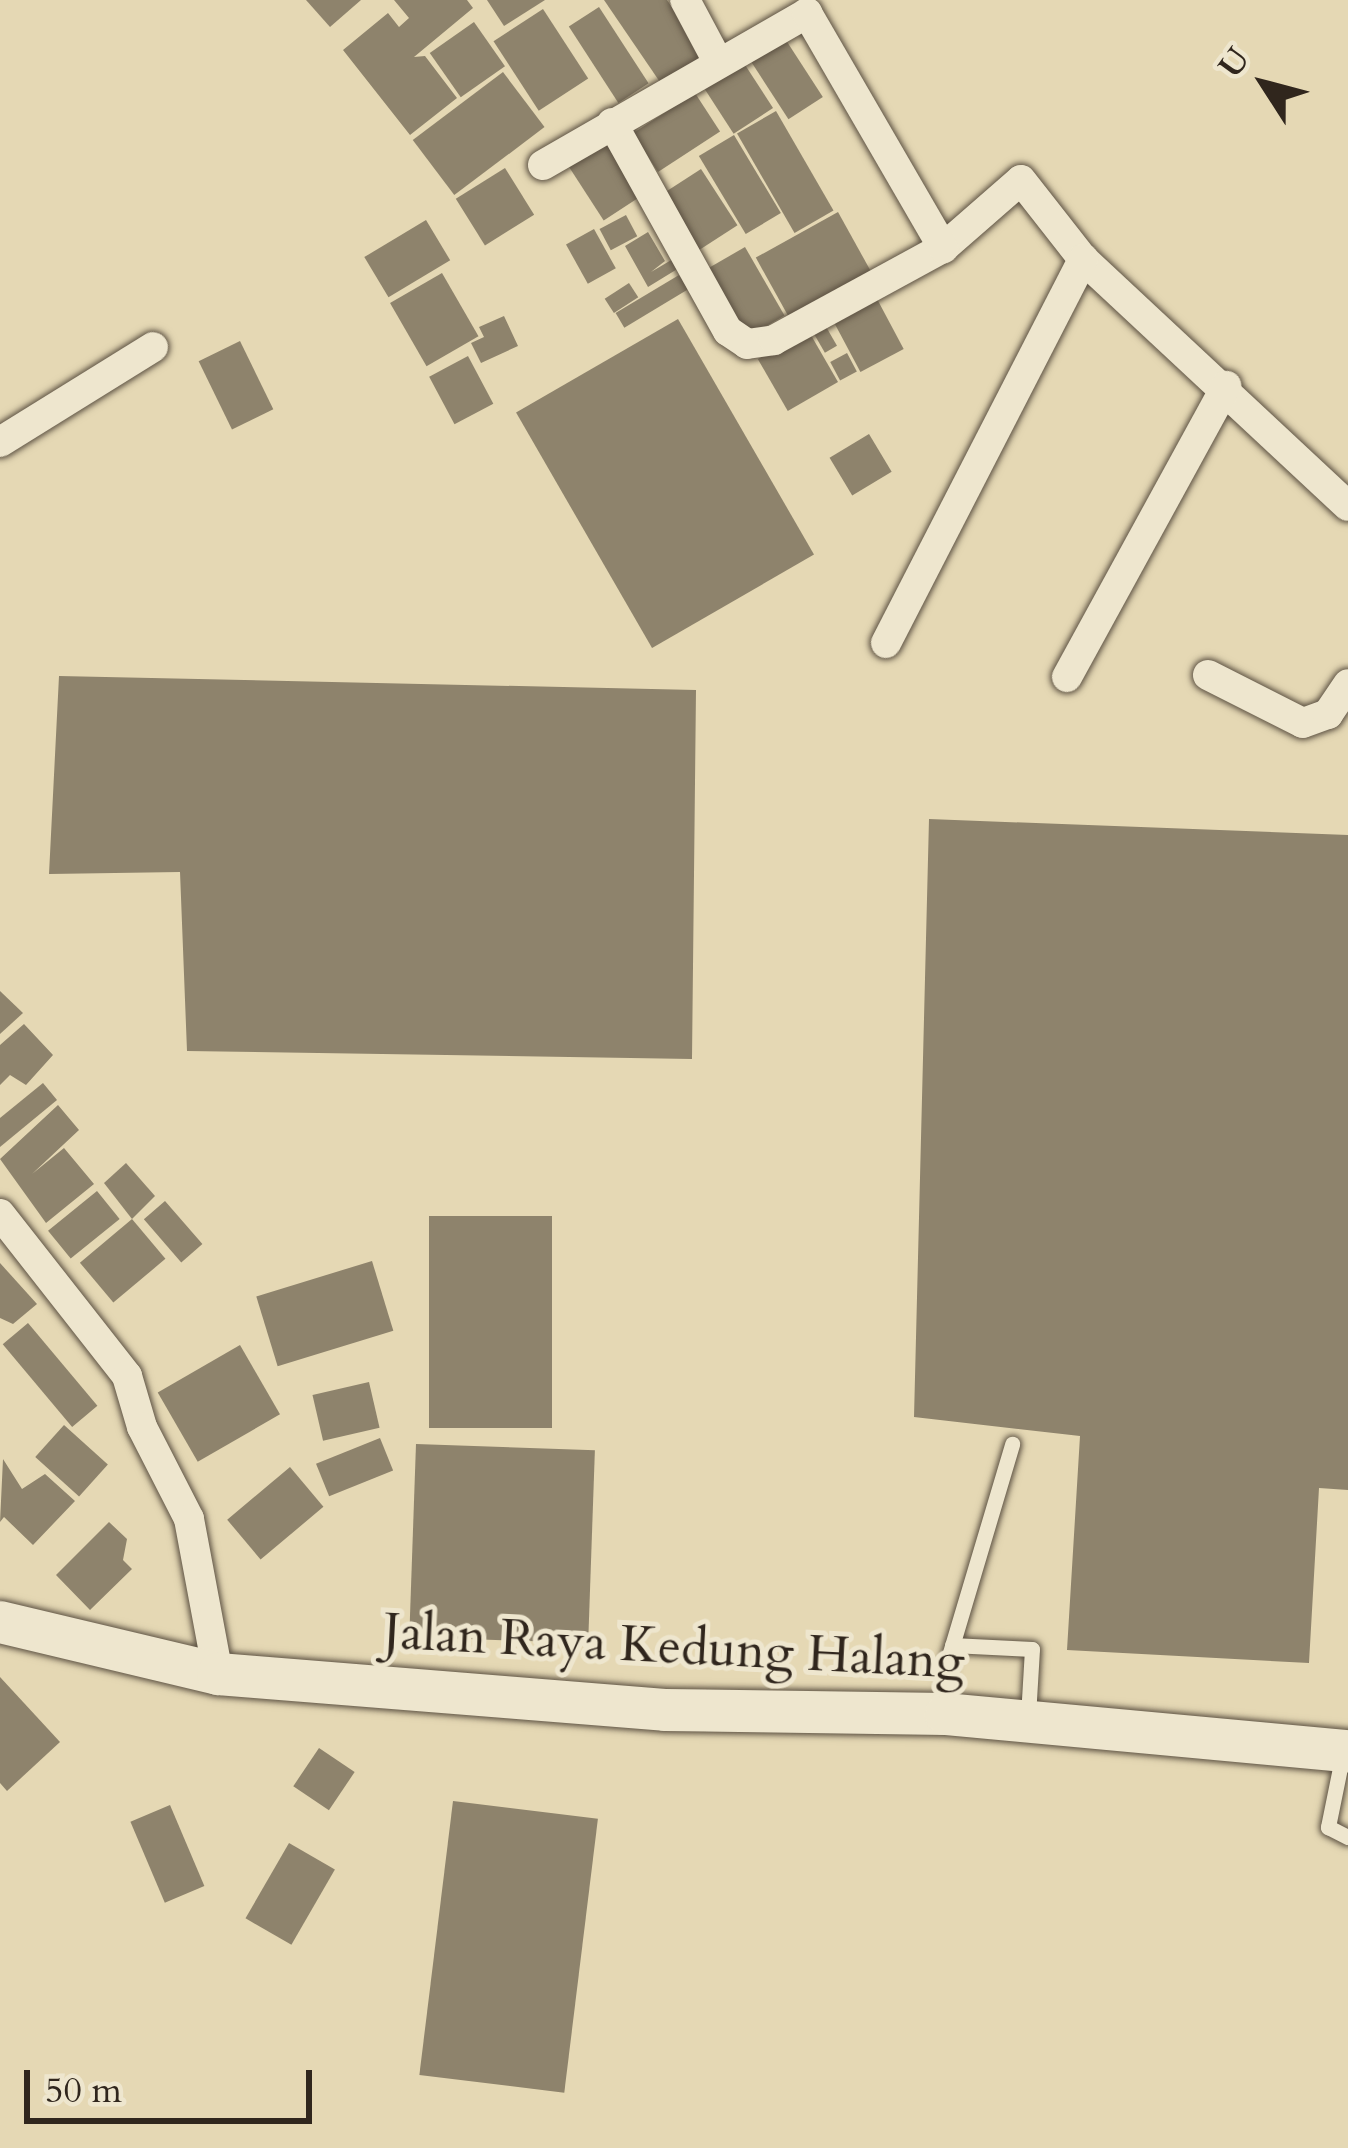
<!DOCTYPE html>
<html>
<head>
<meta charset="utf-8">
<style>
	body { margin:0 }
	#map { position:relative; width:1348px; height:2148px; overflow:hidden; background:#e5d8b4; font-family:Cardo,serif }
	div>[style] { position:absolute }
	.building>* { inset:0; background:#8e836c; transform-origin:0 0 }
	.roads { filter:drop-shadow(0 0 3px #5d5243) drop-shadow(0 0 3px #5d5243) }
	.service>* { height:15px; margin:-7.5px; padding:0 7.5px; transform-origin:7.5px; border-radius:7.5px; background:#eee6ce }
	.minor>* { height:30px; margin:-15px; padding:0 15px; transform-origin:15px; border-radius:15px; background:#eee6ce }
	.secondary>* { height:42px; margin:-21px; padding:0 21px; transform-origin:21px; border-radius:21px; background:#eee6ce }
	span { translate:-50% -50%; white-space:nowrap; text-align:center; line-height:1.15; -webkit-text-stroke:10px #eee6ce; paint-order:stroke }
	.street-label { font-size:51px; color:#30261d }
	.north { position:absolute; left:1204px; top:24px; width:120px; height:120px; -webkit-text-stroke:9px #eee6ce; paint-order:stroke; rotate:306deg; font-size:33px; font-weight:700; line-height:48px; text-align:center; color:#30261d }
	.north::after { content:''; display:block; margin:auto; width:42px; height:54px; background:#30261d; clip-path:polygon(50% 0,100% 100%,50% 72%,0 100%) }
	.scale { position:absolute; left:24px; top:2070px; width:288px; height:54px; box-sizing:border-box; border:6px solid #30261d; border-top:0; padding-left:15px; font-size:36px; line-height:42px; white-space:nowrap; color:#30261d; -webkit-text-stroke:9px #eee6ce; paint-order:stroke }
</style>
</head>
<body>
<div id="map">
	<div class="building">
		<i style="clip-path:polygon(306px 0,361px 0,330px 27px)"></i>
		<i style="clip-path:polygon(394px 0,467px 0,473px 8px,414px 57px,425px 56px,457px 98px,410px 135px,343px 50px,388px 13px,399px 27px,409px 18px)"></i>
		<i style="clip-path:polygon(487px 0,545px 0,504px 26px)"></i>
		<i style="clip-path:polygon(604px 0,667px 0,707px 58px,664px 88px)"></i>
		<i style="left:599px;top:7px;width:91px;height:36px;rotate:57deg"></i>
		<i style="left:543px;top:9px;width:83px;height:59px;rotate:57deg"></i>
		<i style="left:474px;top:22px;width:54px;height:54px;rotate:55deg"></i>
		<i style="left:782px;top:34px;width:75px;height:41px;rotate:57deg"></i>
		<i style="left:736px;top:51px;width:68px;height:47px;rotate:57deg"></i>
		<i style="left:503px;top:72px;width:69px;height:113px;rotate:53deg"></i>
		<i style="left:695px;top:93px;width:46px;height:74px;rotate:57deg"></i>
		<i style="left:776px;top:111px;width:115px;height:45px;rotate:60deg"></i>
		<i style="left:607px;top:130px;width:74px;height:52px;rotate:57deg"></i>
		<i style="left:734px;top:135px;width:91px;height:41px;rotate:59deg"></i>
		<i style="left:505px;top:168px;width:55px;height:58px;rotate:58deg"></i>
		<i style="left:701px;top:169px;width:67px;height:53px;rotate:57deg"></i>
		<i style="left:838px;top:212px;width:68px;height:94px;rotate:61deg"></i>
		<i style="left:626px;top:215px;width:24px;height:30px;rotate:62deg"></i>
		<i style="left:426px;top:220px;width:47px;height:72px;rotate:59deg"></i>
		<i style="left:594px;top:229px;width:45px;height:32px;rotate:61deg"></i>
		<i style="clip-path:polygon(648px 232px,665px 261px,651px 272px,673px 259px,679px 268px,648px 287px,625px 246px)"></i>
		<i style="left:745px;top:247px;width:79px;height:44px;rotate:60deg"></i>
		<i style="left:442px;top:273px;width:73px;height:60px;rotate:60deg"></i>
		<i style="left:679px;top:275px;width:17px;height:74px;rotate:59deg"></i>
		<i style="left:629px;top:283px;width:17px;height:29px;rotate:57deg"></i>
		<i style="left:876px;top:297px;width:59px;height:49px;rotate:62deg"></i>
		<i style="clip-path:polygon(504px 316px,518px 346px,481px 363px,471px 343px,484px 337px,479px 327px)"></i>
		<i style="left:678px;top:319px;width:272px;height:187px;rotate:60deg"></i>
		<i style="left:825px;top:325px;width:24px;height:14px;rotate:60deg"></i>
		<i style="left:808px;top:330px;width:60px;height:58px;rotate:60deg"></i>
		<i style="left:240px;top:341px;width:76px;height:46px;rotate:64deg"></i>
		<i style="left:847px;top:353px;width:21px;height:19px;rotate:62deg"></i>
		<i style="left:468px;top:356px;width:54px;height:44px;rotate:62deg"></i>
		<i style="left:869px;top:434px;width:44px;height:46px;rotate:59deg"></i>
		<i style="clip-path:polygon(59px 676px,696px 690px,692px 1059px,187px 1051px,180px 872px,49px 874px)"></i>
		<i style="clip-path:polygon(929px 819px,1348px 835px,1348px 1490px,1319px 1488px,1309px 1663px,1067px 1650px,1080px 1436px,914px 1417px)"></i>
		<i style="clip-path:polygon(0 991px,23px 1013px,0 1034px)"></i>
		<i style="clip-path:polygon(24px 1024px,53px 1055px,26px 1085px,10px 1075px,0 1085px,0 1045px)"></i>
		<i style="clip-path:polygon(43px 1083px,57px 1100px,0 1147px,0 1118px)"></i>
		<i style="clip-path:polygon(58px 1105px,79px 1130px,32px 1174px,64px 1148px,94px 1184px,46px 1223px,0 1159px)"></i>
		<i style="clip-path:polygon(126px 1163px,155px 1196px,132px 1219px,104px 1183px)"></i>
		<i style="left:97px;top:1191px;width:36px;height:63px;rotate:51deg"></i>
		<i style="left:165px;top:1201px;width:57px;height:28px;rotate:49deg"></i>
		<i style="left:429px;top:1216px;width:123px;height:212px"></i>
		<i style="left:132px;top:1219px;width:52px;height:68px;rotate:50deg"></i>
		<i style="left:372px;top:1261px;width:73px;height:121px;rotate:73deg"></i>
		<i style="clip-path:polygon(0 1263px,37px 1304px,13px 1324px,0 1318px)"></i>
		<i style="left:28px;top:1323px;width:108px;height:33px;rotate:50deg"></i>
		<i style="left:240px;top:1345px;width:80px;height:95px;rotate:60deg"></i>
		<i style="left:369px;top:1382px;width:47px;height:58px;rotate:77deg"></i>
		<i style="left:64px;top:1425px;width:59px;height:43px;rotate:42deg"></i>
		<i style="left:380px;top:1438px;width:35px;height:69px;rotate:68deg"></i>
		<i style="left:416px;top:1444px;width:179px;height:193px;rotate:2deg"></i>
		<i style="clip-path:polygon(3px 1459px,22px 1489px,45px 1474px,75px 1501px,33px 1545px,4px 1517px,0 1522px)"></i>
		<i style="left:290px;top:1467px;width:52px;height:82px;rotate:50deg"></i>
		<i style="clip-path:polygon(109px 1522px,127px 1539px,123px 1560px,132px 1569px,90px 1610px,56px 1575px)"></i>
		<i style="clip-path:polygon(0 1677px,60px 1742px,7px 1791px,0 1783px)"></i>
		<i style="left:319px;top:1748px;width:43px;height:46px;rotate:34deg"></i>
		<i style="left:453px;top:1801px;width:146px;height:276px;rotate:7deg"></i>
		<i style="left:170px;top:1805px;width:88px;height:43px;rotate:67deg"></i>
		<i style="left:289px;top:1843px;width:53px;height:87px;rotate:30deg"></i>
	</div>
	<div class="roads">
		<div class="service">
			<i style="left:952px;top:1645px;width:80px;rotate:2.9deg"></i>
			<i style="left:1032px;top:1649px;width:68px;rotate:93.4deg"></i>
			<i style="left:946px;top:1711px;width:45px;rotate:-90deg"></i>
			<i style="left:946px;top:1666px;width:232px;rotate:-73.4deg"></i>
			<i style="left:1343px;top:1753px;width:76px;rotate:101.5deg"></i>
			<i style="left:1328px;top:1827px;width:22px;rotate:27deg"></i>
		</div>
		<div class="minor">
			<i style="left:685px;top:0;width:68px;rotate:61.9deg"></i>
			<i style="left:612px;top:123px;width:238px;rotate:60.9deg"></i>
			<i style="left:728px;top:331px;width:23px;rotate:34deg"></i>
			<i style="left:747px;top:344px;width:27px;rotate:-8deg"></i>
			<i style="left:774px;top:340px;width:192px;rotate:-28.6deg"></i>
			<i style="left:943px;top:248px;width:103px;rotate:-41.1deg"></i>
			<i style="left:1021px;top:180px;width:100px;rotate:51.9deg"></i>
			<i style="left:1083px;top:259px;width:362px;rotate:43deg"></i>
			<i style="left:543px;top:165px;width:305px;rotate:-29.9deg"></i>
			<i style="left:807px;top:13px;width:272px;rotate:59.9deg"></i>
			<i style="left:0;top:442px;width:180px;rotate:-31.8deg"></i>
			<i style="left:886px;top:643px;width:432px;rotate:-62.8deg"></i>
			<i style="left:1208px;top:675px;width:106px;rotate:26.8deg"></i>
			<i style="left:1303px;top:723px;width:27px;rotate:-20deg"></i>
			<i style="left:1328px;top:714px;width:36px;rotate:-56deg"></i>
			<i style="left:1067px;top:677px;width:332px;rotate:-61.3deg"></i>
			<i style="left:0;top:1214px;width:206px;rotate:51.9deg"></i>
			<i style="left:127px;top:1376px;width:53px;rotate:73.6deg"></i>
			<i style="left:142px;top:1427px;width:103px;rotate:62.9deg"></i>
			<i style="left:189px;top:1519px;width:158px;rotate:79.4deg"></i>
		</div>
		<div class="secondary">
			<i style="left:0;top:1622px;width:224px;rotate:13.4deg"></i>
			<i style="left:218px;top:1674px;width:448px;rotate:4.6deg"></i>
			<i style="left:665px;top:1710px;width:281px;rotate:0.8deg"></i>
			<i style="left:946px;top:1714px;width:404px;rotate:5.3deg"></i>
		</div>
	</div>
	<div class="street-label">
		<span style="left:674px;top:1647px;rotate:3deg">Jalan Raya Kedung Halang</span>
	</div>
	<div class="north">U</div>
	<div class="scale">50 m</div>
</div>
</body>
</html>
